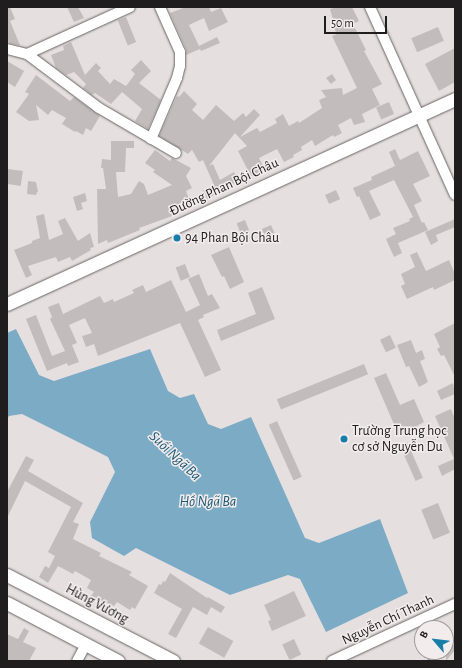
<!DOCTYPE html>
<html>
<head>
<meta charset="utf-8">
<style>
	body { margin:0 }
	#map { position:relative; width:462px; height:668px; overflow:hidden; background:#e6dfe0; font-family:"Alegreya Sans",sans-serif }
	div>[style] { position:absolute }
	.water>* { inset:0; background:#7cacc5 }
	.stream>* { height:2.5px; margin:-1.25px; padding:0 1.25px; transform-origin:1.25px; border-radius:1.25px; background:#7cacc5 }
	.building>* { inset:0; background:#c3bcbd; transform-origin:0 0 }
	.roads { filter:drop-shadow(0 0 1px #686263) drop-shadow(0 0 1px #686263) }
	.minor>* { height:10px; margin:-5px; padding:0 5px; transform-origin:5px; border-radius:5px; background:#fff }
	.major>* { height:13px; margin:-6.5px; padding:0 6.5px; transform-origin:6.5px; border-radius:6.5px; background:#fff }
	.dots>* { width:11px; height:11px; translate:-50% -50%; box-sizing:border-box; border:2px solid #f3eced; border-radius:50% }
	span { translate:-50% -50%; white-space:nowrap; text-align:center; line-height:1.15; -webkit-text-stroke:3px #f3eced; paint-order:stroke }
	.street-label { font-size:14px; color:#201d1e }
	.poi-label { font-size:14px; color:#201d1e }
	.left { translate:0 -50%; text-align:left }
	.water-label { font-size:15px; color:#1d5873; font-style:italic }
	.frame { position:absolute; inset:0; border:8px solid #201d1e; pointer-events:none }
	.north { position:absolute; left:414px; top:620px; width:40px; height:40px; box-sizing:border-box; background:#f3eced; border:1px solid #9f999a; border-radius:50%; rotate:298deg; font-size:11px; font-weight:700; line-height:16px; text-align:center; color:#201d1e }
	.north::after { content:''; display:block; margin:auto; width:14px; height:18px; background:#177ea8; clip-path:polygon(50% 0,100% 100%,50% 72%,0 100%) }
	.scale { position:absolute; left:324px; top:16px; width:63px; height:18px; box-sizing:border-box; border:2px solid #201d1e; border-top:0; padding-left:5px; font-size:12px; line-height:14px; white-space:nowrap; color:#201d1e; -webkit-text-stroke:3px #f3eced; paint-order:stroke }
</style>
</head>
<body>
<div id="map">
	<div class="water">
		<i style="clip-path:polygon(16px 329px,39px 375px,54px 381px,150px 349px,168px 391px,180px 398px,194px 394px,208px 424px,221px 429px,251px 417px,305px 538px,319px 543px,380px 519px,408px 593px,326px 632px,300px 579px,288px 575px,230px 595px,136px 548px,124px 556px,92px 538px,90px 522px,115px 472px,108px 457px,22px 414px,9px 416px,7px 419px,7px 333px)"></i>
	</div>
	<div class="stream">
		<i style="left:428px;top:661px;width:10px;rotate:-66deg"></i>
	</div>
	<div class="building">
		<i style="clip-path:polygon(7px 7px,10px 7px,15px 19px,10px 21px,20px 45px,18px 45px,9px 43px,7px 38px)"></i>
		<i style="clip-path:polygon(67px 7px,78px 7px,84px 18px,74px 22px)"></i>
		<i style="clip-path:polygon(186px 7px,209px 7px,211px 12px,221px 8px,228px 22px,209px 31px,204px 18px,189px 25px,199px 46px,217px 37px,220px 43px,201px 51px,200px 49px,186px 55px,186px 49px,170px 13px)"></i>
		<i style="clip-path:polygon(338px 7px,352px 7px,359px 21px,353px 24px,366px 50px,364px 51px,382px 84px,372px 89px,380px 105px,362px 114px,365px 122px,354px 125px,351px 118px,338px 125px,342px 133px,334px 137px,333px 135px,315px 146px,312px 140px,301px 147px,302px 150px,293px 155px,294px 157px,284px 162px,277px 149px,259px 158px,265px 170px,251px 176px,238px 151px,247px 146px,235px 133px,209px 166px,213px 164px,220px 180px,234px 172px,238px 181px,207px 199px,203px 190px,214px 185px,203px 160px,199px 162px,192px 150px,188px 154px,159px 136px,177px 96px,179px 97px,184px 91px,197px 104px,192px 110px,203px 120px,216px 105px,234px 121px,243px 113px,246px 117px,254px 109px,260px 115px,240px 137px,257px 128px,260px 132px,277px 123px,275px 119px,283px 114px,289px 126px,298px 121px,299px 123px,322px 108px,319px 100px,326px 97px,321px 90px,342px 88px,343px 95px,357px 88px,332px 36px,337px 34px,332px 24px,334px 23px,330px 9px)"></i>
		<i style="left:126px;top:17px;width:27px;height:9px;rotate:68deg"></i>
		<i style="left:438px;top:27px;width:15px;height:29px;rotate:67deg"></i>
		<i style="clip-path:polygon(71px 42px,85px 75px,96px 63px,101px 68px,98px 71px,110px 84px,114px 79px,126px 86px,135px 74px,131px 70px,141px 60px,151px 71px,139px 83px,161px 100px,148px 129px,135px 121px,142px 109px,122px 92px,111px 104px,95px 93px,92px 95px,83px 88px,86px 84px,74px 72px,66px 75px,56px 68px,51px 55px,64px 50px,63px 46px)"></i>
		<i style="clip-path:polygon(455px 48px,455px 82px,439px 91px,425px 64px)"></i>
		<i style="clip-path:polygon(7px 61px,24px 71px,15px 87px,7px 82px)"></i>
		<i style="clip-path:polygon(332px 74px,336px 80px,331px 84px,326px 78px)"></i>
		<i style="clip-path:polygon(36px 75px,70px 101px,74px 97px,100px 116px,91px 131px,86px 128px,83px 135px,76px 131px,75px 132px,62px 124px,66px 118px,52px 110px,48px 115px,36px 105px,39px 120px,29px 121px,16px 112px,29px 94px,25px 92px)"></i>
		<i style="left:389px;top:102px;width:13px;height:14px;rotate:67deg"></i>
		<i style="clip-path:polygon(111px 141px,134px 141px,134px 148px,126px 148px,125px 172px,116px 172px,118px 197px,131px 194px,139px 181px,144px 184px,148px 195px,172px 185px,153px 172px,155px 170px,145px 163px,155px 150px,170px 161px,172px 158px,191px 168px,186px 176px,192px 188px,186px 191px,191px 205px,174px 212px,175px 215px,139px 228px,140px 230px,108px 243px,107px 240px,98px 244px,97px 189px,106px 189px,103px 168px,101px 168px,102px 159px,111px 160px)"></i>
		<i style="clip-path:polygon(395px 149px,400px 160px,418px 151px,430px 176px,413px 184px,422px 201px,414px 205px,422px 223px,424px 222px,428px 230px,398px 243px,402px 253px,394px 257px,386px 239px,396px 234px,393px 228px,410px 221px,409px 219px,413px 217px,394px 180px,369px 191px,381px 215px,370px 220px,359px 196px,357px 197px,353px 188px,372px 180px,371px 177px,395px 166px,389px 152px)"></i>
		<i style="left:8px;top:169px;width:15px;height:15px;rotate:8deg"></i>
		<i style="clip-path:polygon(28px 181px,36px 182px,38px 192px,37px 192px,36px 195px,27px 194px)"></i>
		<i style="left:336px;top:190px;width:10px;height:12px;rotate:66deg"></i>
		<i style="clip-path:polygon(85px 193px,87px 201px,81px 203px,83px 209px,77px 211px,73px 197px)"></i>
		<i style="clip-path:polygon(44px 214px,49px 240px,63px 234px,58px 221px,65px 218px,78px 241px,90px 233px,94px 247px,90px 248px,91px 250px,72px 261px,70px 257px,58px 262px,56px 257px,28px 266px,32px 275px,26px 278px,14px 250px,32px 243px,32px 241px,40px 238px,36px 216px)"></i>
		<i style="clip-path:polygon(455px 219px,455px 227px,436px 235px,438px 241px,431px 245px,425px 232px)"></i>
		<i style="left:245px;top:220px;width:11px;height:9px;rotate:68deg"></i>
		<i style="left:271px;top:225px;width:12px;height:10px;rotate:66deg"></i>
		<i style="clip-path:polygon(229px 247px,244px 282px,230px 289px,224px 276px,222px 277px,211px 255px)"></i>
		<i style="clip-path:polygon(417px 252px,426px 271px,449px 260px,455px 274px,455px 280px,434px 290px,433px 287px,407px 299px,401px 286px,405px 284px,401px 274px,415px 267px,410px 255px)"></i>
		<i style="left:185px;top:264px;width:14px;height:10px;rotate:69deg"></i>
		<i style="clip-path:polygon(199px 274px,208px 296px,212px 294px,220px 308px,203px 315px,204px 317px,198px 320px,221px 370px,205px 377px,180px 323px,98px 356px,94px 344px,86px 347px,82px 336px,92px 333px,85px 318px,69px 325px,77px 343px,72px 345px,79px 362px,68px 366px,67px 363px,47px 371px,26px 319px,36px 315px,52px 356px,65px 351px,50px 319px,52px 317px,48px 307px,59px 303px,63px 314px,100px 296px,104px 303px,113px 299px,114px 302px,134px 293px,132px 290px,143px 285px,146px 292px,171px 280px,186px 312px,200px 305px,188px 279px)"></i>
		<i style="clip-path:polygon(262px 287px,275px 319px,221px 341px,217px 330px,256px 314px,248px 293px)"></i>
		<i style="clip-path:polygon(455px 323px,455px 377px,444px 355px,441px 356px,437px 349px,440px 347px,434px 334px)"></i>
		<i style="left:390px;top:335px;width:14px;height:11px;rotate:65deg"></i>
		<i style="clip-path:polygon(411px 340px,416px 353px,422px 350px,425px 359px,420px 361px,428px 382px,419px 387px,409px 366px,406px 367px,397px 345px)"></i>
		<i style="left:364px;top:364px;width:11px;height:94px;rotate:68deg"></i>
		<i style="clip-path:polygon(386px 373px,400px 405px,414px 399px,424px 422px,399px 436px,374px 378px)"></i>
		<i style="clip-path:polygon(453px 383px,455px 394px,441px 400px,437px 391px)"></i>
		<i style="clip-path:polygon(451px 409px,455px 419px,455px 469px,442px 476px,438px 466px,454px 459px,435px 416px)"></i>
		<i style="left:277px;top:421px;width:61px;height:9px;rotate:66deg"></i>
		<i style="left:407px;top:442px;width:39px;height:8px;rotate:66deg"></i>
		<i style="clip-path:polygon(26px 456px,34px 460px,28px 471px,83px 503px,73px 522px,79px 524px,73px 539px,101px 553px,99px 556px,132px 572px,129px 575px,148px 586px,135px 609px,132px 607px,130px 610px,117px 602px,114px 606px,91px 596px,94px 592px,87px 588px,91px 580px,75px 571px,73px 574px,58px 566px,48px 583px,39px 577px,45px 566px,49px 568px,55px 556px,48px 552px,71px 507px,25px 481px,7px 518px,7px 492px)"></i>
		<i style="left:438px;top:503px;width:32px;height:18px;rotate:68deg"></i>
		<i style="clip-path:polygon(170px 573px,207px 598px,208px 597px,225px 607px,221px 613px,211px 607px,207px 615px,193px 607px,176px 638px,168px 634px,182px 609px,154px 593px,159px 584px,161px 585px,163px 581px,165px 582px)"></i>
		<i style="clip-path:polygon(294px 591px,306px 616px,272px 631px,268px 621px,271px 620px,264px 605px)"></i>
		<i style="left:208px;top:627px;width:29px;height:19px;rotate:29deg"></i>
		<i style="clip-path:polygon(24px 628px,29px 631px,23px 642px,36px 648px,29px 661px,7px 661px,7px 634px,18px 639px)"></i>
		<i style="left:294px;top:639px;width:17px;height:13px;rotate:65deg"></i>
		<i style="clip-path:polygon(451px 642px,453px 645px,455px 644px,455px 650px,446px 661px,446px 644px)"></i>
	</div>
	<div class="roads">
		<div class="minor">
			<i style="left:370px;top:7px;width:206px;rotate:65.7deg"></i>
			<i style="left:7px;top:49px;width:21px;rotate:14deg"></i>
			<i style="left:27px;top:54px;width:90px;rotate:36.9deg"></i>
			<i style="left:99px;top:108px;width:89px;rotate:30.3deg"></i>
			<i style="left:27px;top:54px;width:113px;rotate:-24.5deg"></i>
			<i style="left:151px;top:139px;width:66px;rotate:-66.9deg"></i>
			<i style="left:177px;top:78px;width:12px;rotate:-76deg"></i>
			<i style="left:180px;top:66px;width:14px;rotate:-90deg"></i>
			<i style="left:180px;top:52px;width:49px;rotate:-114deg"></i>
			<i style="left:77px;top:661px;width:19px;rotate:-62deg"></i>
			<i style="left:332px;top:661px;width:136px;rotate:-24.9deg"></i>
		</div>
		<div class="major">
			<i style="left:7px;top:304px;width:493px;rotate:-24.6deg"></i>
			<i style="left:7px;top:575px;width:187px;rotate:27.4deg"></i>
			<i style="left:7px;top:603px;width:125px;rotate:27.6deg"></i>
		</div>
	</div>
	<div class="dots">
		<i style="left:177px;top:238px;background:#177ea8"></i>
		<i style="left:344px;top:439px;background:#177ea8"></i>
	</div>
	<div class="street-label">
		<span style="left:224px;top:187px;rotate:-25deg">Đường Phan Bội Châu</span>
		<span style="left:97px;top:604px;rotate:28deg">Hùng Vương</span>
		<span style="left:388px;top:620px;rotate:-25deg">Nguyễn Chí Thanh</span>
	</div>
	<div class="poi-label">
		<span class="left" style="left:185px;top:238px">94 Phan Bội Châu</span>
		<span class="left" style="left:352px;top:439px">Trường Trung học<br>cơ sở Nguyễn Du</span>
	</div>
	<div class="water-label">
		<span style="left:175px;top:456px;rotate:43deg">Suối Ngã Ba</span>
		<span style="left:208px;top:502px">Hồ Ngã Ba</span>
	</div>
	<div class="frame"></div>
	<div class="north">B</div>
	<div class="scale">50 m</div>
</div>
</body>
</html>
